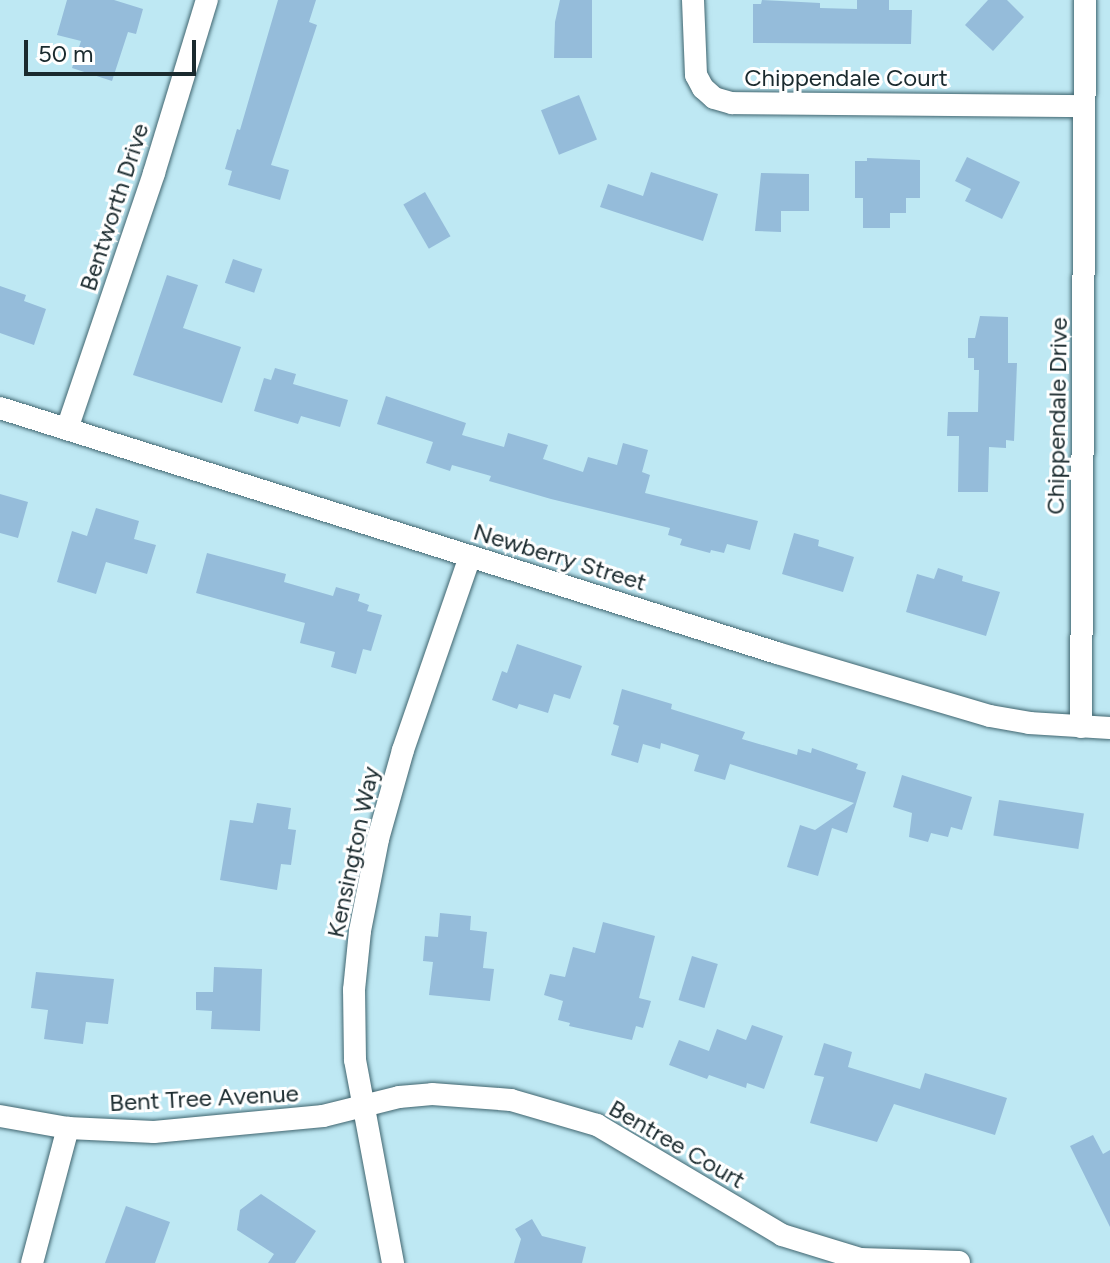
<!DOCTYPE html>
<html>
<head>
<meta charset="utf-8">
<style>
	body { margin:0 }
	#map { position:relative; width:1110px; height:1263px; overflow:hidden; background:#bee8f3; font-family:Figtree,sans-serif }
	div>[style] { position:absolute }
	.building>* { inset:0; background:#95bcda; transform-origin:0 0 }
	.roads { filter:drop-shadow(0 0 2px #40656f) drop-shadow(0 0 2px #40656f) }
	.minor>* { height:22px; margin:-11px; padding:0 11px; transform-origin:11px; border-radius:11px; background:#fff }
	span { translate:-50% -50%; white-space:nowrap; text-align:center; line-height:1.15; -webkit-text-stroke:6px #fff; paint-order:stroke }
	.street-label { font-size:24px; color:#1a2a2e }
	.scale { position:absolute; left:24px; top:40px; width:172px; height:36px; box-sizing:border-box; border:4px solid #1a2a2e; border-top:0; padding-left:10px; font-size:24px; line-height:28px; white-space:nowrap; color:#1a2a2e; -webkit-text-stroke:6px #fff; paint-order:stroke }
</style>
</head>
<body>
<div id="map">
	<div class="building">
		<i style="clip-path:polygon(67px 0,114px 0,143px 9px,136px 34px,128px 32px,112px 81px,72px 68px,81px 41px,57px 35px)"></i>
		<i style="clip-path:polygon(278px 0,316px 0,309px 22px,317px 25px,271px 165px,289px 170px,280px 200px,228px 185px,232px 171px,225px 169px,237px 129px,240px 130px)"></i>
		<i style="clip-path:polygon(560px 0,592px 0,592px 58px,554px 58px,555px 22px)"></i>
		<i style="clip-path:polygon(762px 0,820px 3px,820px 8px,857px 9px,857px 0,889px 0,889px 10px,912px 10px,911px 44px,753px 43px,753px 4px,761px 4px)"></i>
		<i style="clip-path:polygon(988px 0,1007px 0,1024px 17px,993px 51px,965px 25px)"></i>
		<i style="left:579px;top:95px;width:48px;height:41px;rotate:68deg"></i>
		<i style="clip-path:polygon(967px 157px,1020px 182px,1002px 219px,965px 201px,971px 189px,955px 181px)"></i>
		<i style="clip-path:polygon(867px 158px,920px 160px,920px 198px,906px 198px,906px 213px,890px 213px,890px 228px,863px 228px,863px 198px,855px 198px,855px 161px,867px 161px)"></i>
		<i style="clip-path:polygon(651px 172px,718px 194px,703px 241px,600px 207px,608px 184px,643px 196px)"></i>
		<i style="clip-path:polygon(761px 173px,809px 174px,809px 211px,781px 211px,781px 232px,755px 231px)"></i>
		<i style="left:425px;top:192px;width:51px;height:25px;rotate:60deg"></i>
		<i style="left:233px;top:259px;width:31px;height:25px;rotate:19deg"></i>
		<i style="clip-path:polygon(167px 275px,198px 285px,183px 328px,241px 347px,222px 403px,133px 375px)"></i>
		<i style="clip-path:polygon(0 286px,26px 295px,24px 301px,46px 309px,34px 345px,0 333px)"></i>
		<i style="clip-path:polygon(980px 316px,1008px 317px,1008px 363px,1017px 363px,1014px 441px,1006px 440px,1006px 448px,989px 447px,988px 492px,958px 492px,959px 436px,947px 436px,948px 412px,978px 412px,979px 370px,974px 370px,974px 358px,968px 358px,968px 338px,975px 338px)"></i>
		<i style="clip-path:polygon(275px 368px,296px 374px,293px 384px,348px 400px,340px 427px,301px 416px,298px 424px,254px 411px,264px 378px,271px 380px)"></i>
		<i style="clip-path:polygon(386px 396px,466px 423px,462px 435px,504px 447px,508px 433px,548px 445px,543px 459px,583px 472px,588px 457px,617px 465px,623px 443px,648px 450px,642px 472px,650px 475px,645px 493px,758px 521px,750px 550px,727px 544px,724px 553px,711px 550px,710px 553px,680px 545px,682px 539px,668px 535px,670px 528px,551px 499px,489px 481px,491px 476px,452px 465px,450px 471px,426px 463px,433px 442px,377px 424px)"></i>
		<i style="clip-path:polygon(0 494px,28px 502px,18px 538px,0 533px)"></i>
		<i style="clip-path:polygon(96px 508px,139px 521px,134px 539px,156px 545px,147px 574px,106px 562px,96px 594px,57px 582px,72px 531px,87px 536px)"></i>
		<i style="clip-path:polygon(794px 533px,819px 540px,818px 546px,854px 557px,843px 592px,782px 574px)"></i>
		<i style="clip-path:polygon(207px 553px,286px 574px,284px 582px,333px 596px,336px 587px,360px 594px,358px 601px,369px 605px,367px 611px,382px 615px,371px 651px,363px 649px,356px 674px,331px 667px,335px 652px,300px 643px,305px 623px,196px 593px)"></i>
		<i style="clip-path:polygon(938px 568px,963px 576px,962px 581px,1000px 592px,986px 636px,906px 612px,917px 574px,934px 579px)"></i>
		<i style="clip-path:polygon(517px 644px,582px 666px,570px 699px,554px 694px,548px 713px,519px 704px,517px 709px,492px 700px,502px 671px,507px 673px)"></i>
		<i style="clip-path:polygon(622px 689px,672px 704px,671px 709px,745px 732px,742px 739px,797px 755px,798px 749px,811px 753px,812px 748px,858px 764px,856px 769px,866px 772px,847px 833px,832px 828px,818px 876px,787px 867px,800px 825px,815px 830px,854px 803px,730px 764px,725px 780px,694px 771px,699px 755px,661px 743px,660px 749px,643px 744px,638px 763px,611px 755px,619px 726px,613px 724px)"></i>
		<i style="clip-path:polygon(902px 775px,972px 797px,962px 830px,951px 827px,948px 837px,931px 833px,928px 842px,909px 837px,912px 813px,893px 807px)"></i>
		<i style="left:999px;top:800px;width:86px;height:36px;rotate:9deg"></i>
		<i style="clip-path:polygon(257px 803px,291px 808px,288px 829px,296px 830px,291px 865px,281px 864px,277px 890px,220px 880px,230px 820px,253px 823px)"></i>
		<i style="clip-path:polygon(440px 913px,471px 916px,470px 930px,487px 932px,483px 968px,494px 969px,490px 1001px,429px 995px,433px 962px,423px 961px,425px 936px,438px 937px)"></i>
		<i style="clip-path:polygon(603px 922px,655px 936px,639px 998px,651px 1001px,643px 1028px,636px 1026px,632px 1040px,569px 1026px,570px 1023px,558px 1020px,563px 1001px,544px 995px,550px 974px,565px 977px,573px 947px,595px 953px)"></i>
		<i style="left:692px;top:956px;width:27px;height:46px;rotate:17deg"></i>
		<i style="clip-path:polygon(214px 967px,262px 969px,260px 1031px,211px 1029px,212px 1011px,196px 1010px,196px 992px,213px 992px)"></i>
		<i style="clip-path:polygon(36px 972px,114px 979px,108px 1024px,86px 1022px,83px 1044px,44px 1039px,48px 1010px,31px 1008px)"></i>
		<i style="clip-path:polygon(752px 1025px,783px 1036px,764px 1089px,747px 1083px,746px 1088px,709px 1075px,707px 1079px,669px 1065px,679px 1040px,709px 1051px,717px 1029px,746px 1040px)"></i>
		<i style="clip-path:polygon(824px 1043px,852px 1052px,848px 1067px,920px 1089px,925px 1073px,1007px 1098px,995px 1135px,894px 1104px,877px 1142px,810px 1123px,824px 1077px,814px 1075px)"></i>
		<i style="clip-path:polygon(1093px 1135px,1103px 1154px,1110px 1150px,1110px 1227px,1070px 1146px)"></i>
		<i style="clip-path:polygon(261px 1194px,316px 1231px,295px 1263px,268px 1263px,274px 1254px,237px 1230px,240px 1210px)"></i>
		<i style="clip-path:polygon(126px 1206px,170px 1222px,155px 1263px,105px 1263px)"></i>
		<i style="clip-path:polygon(532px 1219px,542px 1236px,586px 1247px,582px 1263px,514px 1263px,521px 1239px,515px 1229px)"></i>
	</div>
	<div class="roads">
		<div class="minor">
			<i style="left:693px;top:0;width:75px;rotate:87.7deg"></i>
			<i style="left:696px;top:75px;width:15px;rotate:62deg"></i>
			<i style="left:703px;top:88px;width:15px;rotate:42deg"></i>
			<i style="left:714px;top:98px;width:19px;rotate:16deg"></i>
			<i style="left:732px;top:103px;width:352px;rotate:0.5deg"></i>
			<i style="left:0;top:408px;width:815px;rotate:17.5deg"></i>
			<i style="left:777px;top:653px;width:222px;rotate:16.5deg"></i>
			<i style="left:990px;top:716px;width:40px;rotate:10deg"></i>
			<i style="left:1029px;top:723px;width:81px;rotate:3.5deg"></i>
			<i style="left:67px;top:429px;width:270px;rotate:-71.2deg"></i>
			<i style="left:154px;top:173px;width:181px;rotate:-73deg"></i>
			<i style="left:1081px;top:727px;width:727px;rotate:-89.68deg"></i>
			<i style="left:0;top:1116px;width:69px;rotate:10deg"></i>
			<i style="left:68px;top:1128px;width:86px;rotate:2.7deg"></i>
			<i style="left:154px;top:1132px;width:170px;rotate:-5.4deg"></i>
			<i style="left:323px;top:1116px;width:78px;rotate:-14deg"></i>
			<i style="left:399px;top:1097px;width:33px;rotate:-5deg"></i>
			<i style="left:432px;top:1094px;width:79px;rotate:4.3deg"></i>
			<i style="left:511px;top:1100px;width:90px;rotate:16.2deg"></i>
			<i style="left:597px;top:1125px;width:215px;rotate:30.7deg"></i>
			<i style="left:782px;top:1235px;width:82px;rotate:17.1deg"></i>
			<i style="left:860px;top:1259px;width:99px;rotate:1.7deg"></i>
			<i style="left:32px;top:1263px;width:140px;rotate:-75.1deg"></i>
			<i style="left:393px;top:1263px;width:207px;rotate:-100.6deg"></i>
			<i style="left:355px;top:1060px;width:70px;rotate:-90.8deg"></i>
			<i style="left:354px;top:990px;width:59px;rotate:-84.2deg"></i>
			<i style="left:360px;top:931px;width:94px;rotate:-78.9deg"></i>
			<i style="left:378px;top:839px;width:92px;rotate:-74.3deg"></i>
			<i style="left:403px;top:750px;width:205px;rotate:-70.9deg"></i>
		</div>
	</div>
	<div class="street-label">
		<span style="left:846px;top:78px">Chippendale Court</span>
		<span style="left:114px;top:207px;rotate:-72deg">Bentworth Drive</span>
		<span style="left:1057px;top:416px;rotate:-89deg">Chippendale Drive</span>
		<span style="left:560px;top:557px;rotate:17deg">Newberry Street</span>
		<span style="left:353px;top:852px;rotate:-78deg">Kensington Way</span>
		<span style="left:204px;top:1098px;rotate:-3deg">Bent Tree Avenue</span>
		<span style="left:677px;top:1144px;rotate:30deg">Bentree Court</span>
	</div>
	<div class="scale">50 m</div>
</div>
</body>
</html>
